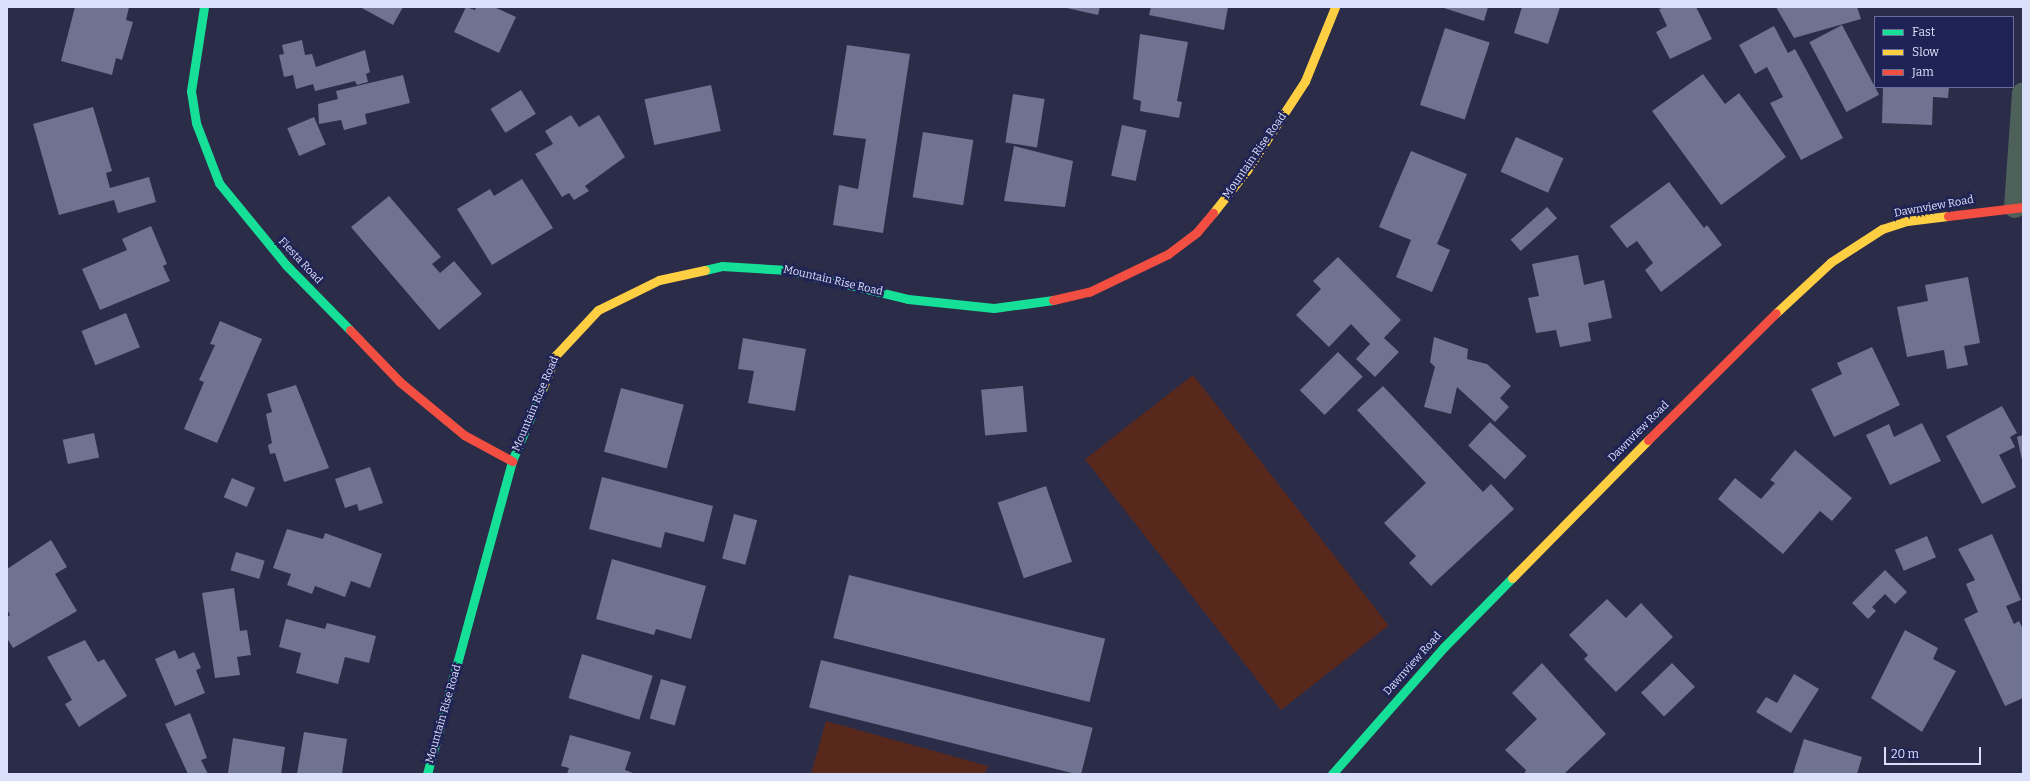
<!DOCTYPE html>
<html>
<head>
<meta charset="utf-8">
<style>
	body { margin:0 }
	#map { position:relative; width:2030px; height:781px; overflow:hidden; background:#2b2c48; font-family:Bitter,serif }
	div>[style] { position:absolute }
	.green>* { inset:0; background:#59281d; transform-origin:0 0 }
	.building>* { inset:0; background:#6f7291; transform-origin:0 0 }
	.street>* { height:22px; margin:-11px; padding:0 11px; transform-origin:11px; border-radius:11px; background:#4d615a }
	.fast>* { height:9px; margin:-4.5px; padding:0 4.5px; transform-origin:4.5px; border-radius:4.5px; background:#16e098 }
	.slow>* { height:9px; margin:-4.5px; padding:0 4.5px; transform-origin:4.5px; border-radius:4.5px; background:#ffcf43 }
	.jam>* { height:9px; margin:-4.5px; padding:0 4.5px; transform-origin:4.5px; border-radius:4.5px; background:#f24e42 }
	span { translate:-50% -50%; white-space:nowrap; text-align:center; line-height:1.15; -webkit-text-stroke:4px #1f2254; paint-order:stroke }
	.street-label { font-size:11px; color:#dbe0fa }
	.frame { position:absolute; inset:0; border:8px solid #dbe0fa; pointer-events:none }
	.legend { position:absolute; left:1874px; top:16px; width:140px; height:72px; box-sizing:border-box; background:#1f2254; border:1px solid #6a6e96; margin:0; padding:5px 7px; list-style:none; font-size:12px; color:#dbe0fa }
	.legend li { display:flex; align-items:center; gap:8px; height:20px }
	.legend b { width:20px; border:1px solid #6a6e96 }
	.scale { position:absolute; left:1884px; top:747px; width:97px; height:18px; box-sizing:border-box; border:2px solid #dbe0fa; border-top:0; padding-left:5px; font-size:12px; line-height:14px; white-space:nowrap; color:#dbe0fa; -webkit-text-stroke:3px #1f2254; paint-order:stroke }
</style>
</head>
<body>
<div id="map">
	<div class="green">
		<i style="left:1193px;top:375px;width:318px;height:137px;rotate:52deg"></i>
		<i style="clip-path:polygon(826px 721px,988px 766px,985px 774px,811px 774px)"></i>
	</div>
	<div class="building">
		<i style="clip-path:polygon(75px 7px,129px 7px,126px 20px,133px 22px,122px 60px,116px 58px,112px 75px,61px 61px)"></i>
		<i style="clip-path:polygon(360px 7px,403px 7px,393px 25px)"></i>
		<i style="clip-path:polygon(466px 7px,475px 10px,476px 7px,494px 7px,516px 17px,499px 53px,454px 32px)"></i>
		<i style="clip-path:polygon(1062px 7px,1100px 7px,1098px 15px)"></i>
		<i style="clip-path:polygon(1151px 7px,1228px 7px,1224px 30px,1149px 15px)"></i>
		<i style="clip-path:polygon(1441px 7px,1488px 7px,1484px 21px)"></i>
		<i style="clip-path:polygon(1522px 7px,1560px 7px,1548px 44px,1514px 33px)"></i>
		<i style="clip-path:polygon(1664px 7px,1696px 7px,1712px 39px,1670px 59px,1656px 32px,1667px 26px,1659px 9px)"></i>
		<i style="clip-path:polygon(1776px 7px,1857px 7px,1861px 19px,1794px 38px)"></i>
		<i style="left:1842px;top:25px;width:79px;height:37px;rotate:62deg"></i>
		<i style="clip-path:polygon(1774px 26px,1788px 53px,1795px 49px,1843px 138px,1801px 160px,1770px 103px,1783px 97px,1767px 67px,1755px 74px,1739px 45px)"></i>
		<i style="left:1445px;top:28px;width:47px;height:81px;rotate:18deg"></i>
		<i style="clip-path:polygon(1140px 34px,1188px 42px,1177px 101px,1182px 102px,1179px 118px,1140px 111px,1141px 101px,1133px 99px)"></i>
		<i style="clip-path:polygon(302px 40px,305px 55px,312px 54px,316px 67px,365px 50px,370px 72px,366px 74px,368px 82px,357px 85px,355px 81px,315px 91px,313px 84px,296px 89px,293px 75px,284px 77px,279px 55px,284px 54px,282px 45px)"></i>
		<i style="clip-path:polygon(847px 45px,910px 54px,883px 233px,833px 225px,839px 185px,858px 189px,866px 139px,833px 135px)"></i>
		<i style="clip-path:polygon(1703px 74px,1725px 104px,1739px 93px,1786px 157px,1721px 205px,1652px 111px)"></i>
		<i style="clip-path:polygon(403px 75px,410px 103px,365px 114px,367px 124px,344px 130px,341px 120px,319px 124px,318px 104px,338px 99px,336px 91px)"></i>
		<i style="left:711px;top:85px;width:47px;height:68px;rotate:78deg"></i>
		<i style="clip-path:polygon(1883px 87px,1949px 87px,1948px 98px,1933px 97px,1932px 125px,1882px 123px)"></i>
		<i style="left:521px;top:90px;width:28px;height:36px;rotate:58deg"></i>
		<i style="left:1013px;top:94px;width:32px;height:49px;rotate:9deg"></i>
		<i style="clip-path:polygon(93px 107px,112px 171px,106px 173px,110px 188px,149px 177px,156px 202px,118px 213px,114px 200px,59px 215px,33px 124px)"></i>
		<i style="clip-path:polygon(571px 115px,579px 127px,599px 115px,625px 157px,585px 186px,589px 191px,574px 200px,569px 193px,562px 197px,535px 154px,553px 144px,545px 131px)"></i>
		<i style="left:314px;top:117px;width:30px;height:29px;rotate:67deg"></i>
		<i style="left:1122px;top:125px;width:25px;height:52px;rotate:12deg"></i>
		<i style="left:923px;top:132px;width:51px;height:66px;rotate:9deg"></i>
		<i style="left:1516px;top:137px;width:52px;height:38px;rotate:24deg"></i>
		<i style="clip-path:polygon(1014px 146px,1073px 161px,1065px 207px,1004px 201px)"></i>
		<i style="clip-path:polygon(1411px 151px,1467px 174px,1437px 244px,1450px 250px,1432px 292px,1396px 277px,1411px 240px,1379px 227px)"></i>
		<i style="clip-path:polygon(522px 179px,553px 228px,492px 265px,457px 209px,490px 189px,494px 196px)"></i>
		<i style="clip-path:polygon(1669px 182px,1704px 228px,1707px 225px,1722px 245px,1661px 292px,1645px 270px,1653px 263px,1637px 241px,1627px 248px,1610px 226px)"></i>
		<i style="clip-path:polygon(389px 196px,441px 257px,432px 264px,440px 273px,454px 261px,482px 294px,439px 330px,351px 227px)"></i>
		<i style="left:1547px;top:207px;width:15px;height:49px;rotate:48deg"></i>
		<i style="clip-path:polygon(151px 226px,167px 264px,163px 266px,170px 281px,100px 310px,82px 269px,127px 250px,122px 239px)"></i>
		<i style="clip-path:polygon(1578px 255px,1584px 285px,1604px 280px,1612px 318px,1588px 323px,1591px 341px,1560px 347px,1556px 330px,1536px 333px,1528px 298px,1539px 296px,1532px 264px)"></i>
		<i style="clip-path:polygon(1338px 257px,1401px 320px,1384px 338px,1399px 352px,1375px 377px,1356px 359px,1370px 344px,1351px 324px,1329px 347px,1296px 315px,1321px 289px,1313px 281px)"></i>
		<i style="clip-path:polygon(1968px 277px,1980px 343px,1964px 346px,1968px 365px,1947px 369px,1944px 350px,1907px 357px,1897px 307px,1928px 301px,1925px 285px)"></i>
		<i style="left:126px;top:313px;width:37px;height:48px;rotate:68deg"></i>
		<i style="clip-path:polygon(220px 321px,262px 339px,217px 443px,184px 429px,204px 382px,199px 380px,215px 345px,210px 344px)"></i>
		<i style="clip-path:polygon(1434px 337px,1468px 349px,1467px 359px,1487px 364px,1511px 386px,1500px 398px,1509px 407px,1495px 422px,1457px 387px,1451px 414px,1424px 407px,1435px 367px,1430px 362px)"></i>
		<i style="clip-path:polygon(743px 338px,806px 349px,795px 411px,748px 403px,754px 371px,738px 369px)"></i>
		<i style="clip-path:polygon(1872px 347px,1900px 405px,1834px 437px,1811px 389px,1842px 374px,1837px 363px)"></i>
		<i style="left:1338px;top:352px;width:35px;height:54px;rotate:45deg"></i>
		<i style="clip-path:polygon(296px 385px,329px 468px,284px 482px,275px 453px,270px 454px,268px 445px,272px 443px,266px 414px,272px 412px,267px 394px)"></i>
		<i style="left:1023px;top:386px;width:46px;height:42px;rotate:85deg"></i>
		<i style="clip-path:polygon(1383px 386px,1483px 492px,1491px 484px,1514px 509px,1431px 586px,1409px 563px,1416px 556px,1384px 523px,1426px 483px,1357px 410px)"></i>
		<i style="left:621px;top:388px;width:65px;height:66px;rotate:15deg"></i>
		<i style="clip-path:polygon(2002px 406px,2017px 433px,2010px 437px,2015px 447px,1999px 455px,2016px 487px,1982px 504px,1946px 436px)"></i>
		<i style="left:1490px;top:422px;width:50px;height:32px;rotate:43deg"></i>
		<i style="clip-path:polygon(1922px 423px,1941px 461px,1890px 485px,1866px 435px,1889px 424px,1894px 437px)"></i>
		<i style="left:94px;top:433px;width:25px;height:32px;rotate:78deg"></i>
		<i style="clip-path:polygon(2023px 435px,2023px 460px,2022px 460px,2017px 437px)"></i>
		<i style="clip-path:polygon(1795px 450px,1852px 498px,1832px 521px,1820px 511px,1783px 554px,1718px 499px,1735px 478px,1761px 499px,1775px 483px,1770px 480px)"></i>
		<i style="clip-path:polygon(370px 467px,383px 503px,359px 511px,357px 504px,345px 508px,335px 479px)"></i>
		<i style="clip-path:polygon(602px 477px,713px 506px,704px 542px,665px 532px,661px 548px,589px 529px)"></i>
		<i style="left:232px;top:478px;width:25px;height:21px;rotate:23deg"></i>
		<i style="left:1046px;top:486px;width:80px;height:51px;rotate:71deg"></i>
		<i style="left:734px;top:514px;width:24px;height:46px;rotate:15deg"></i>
		<i style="clip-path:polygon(287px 529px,323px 539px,325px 533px,382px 554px,370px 588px,351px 581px,345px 597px,315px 586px,312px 594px,287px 585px,291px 574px,273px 568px)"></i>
		<i style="clip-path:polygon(1992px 534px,2021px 600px,2006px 606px,2014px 624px,2019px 621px,2023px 629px,2023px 698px,2005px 706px,1964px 619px,1978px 612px,1966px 584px,1975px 580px,1958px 549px)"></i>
		<i style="left:1927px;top:536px;width:23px;height:35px;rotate:67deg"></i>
		<i style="clip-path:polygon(51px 540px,67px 567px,55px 574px,77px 611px,13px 648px,7px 638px,7px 617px,10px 615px,7px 609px,7px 569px)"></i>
		<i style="left:236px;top:552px;width:30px;height:19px;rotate:17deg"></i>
		<i style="clip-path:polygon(612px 559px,706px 586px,691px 639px,656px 629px,654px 635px,596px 619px)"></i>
		<i style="clip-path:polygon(1885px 570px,1907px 592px,1895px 604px,1885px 594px,1872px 607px,1876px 611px,1868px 619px,1852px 603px)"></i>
		<i style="left:849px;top:575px;width:264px;height:65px;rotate:14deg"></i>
		<i style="clip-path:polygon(234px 588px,240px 631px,247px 630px,251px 655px,237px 657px,240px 675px,215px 678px,202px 593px)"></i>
		<i style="clip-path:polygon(1607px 599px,1626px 618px,1641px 603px,1673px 637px,1616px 692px,1584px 659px,1588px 655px,1569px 635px)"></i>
		<i style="clip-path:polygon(286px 619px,325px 629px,327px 623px,376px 636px,369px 663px,345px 657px,338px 684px,296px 673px,301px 653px,279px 647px)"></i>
		<i style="clip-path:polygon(1905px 630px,1938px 648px,1933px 659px,1956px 671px,1922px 732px,1871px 698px)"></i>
		<i style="clip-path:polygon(85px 640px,98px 662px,104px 659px,127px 696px,79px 727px,65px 704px,72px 700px,47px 657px)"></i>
		<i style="clip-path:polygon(175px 650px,179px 659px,194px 652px,201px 668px,196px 670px,205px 693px,175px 706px,155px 659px)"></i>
		<i style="left:582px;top:654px;width:74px;height:46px;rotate:17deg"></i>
		<i style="left:821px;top:660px;width:280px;height:49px;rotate:14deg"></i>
		<i style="clip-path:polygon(1542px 663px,1606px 734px,1564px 774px,1524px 774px,1526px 770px,1505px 750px,1537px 719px,1512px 693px)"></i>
		<i style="left:1672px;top:663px;width:33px;height:43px;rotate:46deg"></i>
		<i style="clip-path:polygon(1794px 674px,1819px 689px,1791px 733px,1756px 712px,1766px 697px,1777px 703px)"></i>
		<i style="left:661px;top:679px;width:26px;height:41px;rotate:16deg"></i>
		<i style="clip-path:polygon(190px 713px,207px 758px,201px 760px,208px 774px,188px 774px,165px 724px)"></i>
		<i style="clip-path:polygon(304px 732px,347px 739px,342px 774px,297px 774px)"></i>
		<i style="clip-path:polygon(570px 735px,631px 752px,625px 770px,636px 774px,567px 774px,569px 768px,561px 766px)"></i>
		<i style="clip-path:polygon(233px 738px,285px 747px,281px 774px,228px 773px)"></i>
		<i style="clip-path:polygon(1804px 739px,1862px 757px,1857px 774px,1793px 774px)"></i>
	</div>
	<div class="street">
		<i style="left:2015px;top:207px;width:114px;rotate:-86deg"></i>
	</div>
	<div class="fast">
		<i style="left:204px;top:7px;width:85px;rotate:98.8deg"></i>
		<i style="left:191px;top:91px;width:32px;rotate:81deg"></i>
		<i style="left:196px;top:123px;width:64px;rotate:69deg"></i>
		<i style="left:219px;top:183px;width:107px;rotate:50.7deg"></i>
		<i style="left:287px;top:266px;width:90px;rotate:45.5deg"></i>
		<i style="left:705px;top:270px;width:17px;rotate:-13deg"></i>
		<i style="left:722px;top:266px;width:66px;rotate:3.5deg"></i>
		<i style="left:788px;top:270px;width:123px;rotate:13.6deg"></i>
		<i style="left:908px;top:299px;width:86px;rotate:6deg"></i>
		<i style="left:994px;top:308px;width:60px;rotate:-7.7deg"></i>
		<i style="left:427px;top:774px;width:324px;rotate:-74.8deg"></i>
		<i style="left:512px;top:461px;width:80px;rotate:-67.3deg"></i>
		<i style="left:1332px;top:774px;width:169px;rotate:-48.6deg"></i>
		<i style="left:1444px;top:647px;width:97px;rotate:-45.4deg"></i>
	</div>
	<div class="slow">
		<i style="left:1213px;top:213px;width:55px;rotate:-51.7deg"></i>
		<i style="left:1247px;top:170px;width:106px;rotate:-56.9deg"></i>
		<i style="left:1305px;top:81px;width:80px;rotate:-67.9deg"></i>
		<i style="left:1776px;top:313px;width:75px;rotate:-42.8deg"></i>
		<i style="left:1831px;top:262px;width:61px;rotate:-32.9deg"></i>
		<i style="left:1882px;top:229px;width:26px;rotate:-18deg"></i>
		<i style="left:1907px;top:221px;width:41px;rotate:-7deg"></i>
		<i style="left:543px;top:387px;width:35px;rotate:-68deg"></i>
		<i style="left:556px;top:355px;width:62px;rotate:-47deg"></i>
		<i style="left:598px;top:310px;width:68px;rotate:-26.2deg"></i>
		<i style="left:659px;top:280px;width:47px;rotate:-12.3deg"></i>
		<i style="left:1512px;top:578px;width:194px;rotate:-45.4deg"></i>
	</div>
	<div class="jam">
		<i style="left:1948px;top:216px;width:76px;rotate:-6.8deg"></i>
		<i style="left:1053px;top:300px;width:37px;rotate:-13deg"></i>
		<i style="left:1089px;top:292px;width:88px;rotate:-25.7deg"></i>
		<i style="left:1168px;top:254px;width:36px;rotate:-37deg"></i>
		<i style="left:1197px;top:232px;width:25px;rotate:-50deg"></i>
		<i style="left:350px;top:330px;width:72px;rotate:46.1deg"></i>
		<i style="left:400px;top:382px;width:83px;rotate:39.6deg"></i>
		<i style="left:464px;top:435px;width:55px;rotate:28.4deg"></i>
		<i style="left:1648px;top:440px;width:180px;rotate:-44.8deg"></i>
	</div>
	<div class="street-label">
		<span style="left:1255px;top:156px;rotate:-55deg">Mountain Rise Road</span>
		<span style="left:1934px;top:207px;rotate:-10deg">Dawnview Road</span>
		<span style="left:300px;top:261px;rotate:47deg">Fiesta Road</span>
		<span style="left:833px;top:281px;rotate:13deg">Mountain Rise Road</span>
		<span style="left:536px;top:404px;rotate:-67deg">Mountain Rise Road</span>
		<span style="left:1639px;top:432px;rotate:-45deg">Dawnview Road</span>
		<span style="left:1413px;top:664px;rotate:-48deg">Dawnview Road</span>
		<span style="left:444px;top:714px;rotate:-74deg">Mountain Rise Road</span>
	</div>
	<div class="frame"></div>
	<ul class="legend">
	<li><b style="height:5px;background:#16e098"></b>Fast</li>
	<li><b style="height:5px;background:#ffcf43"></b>Slow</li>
	<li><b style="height:5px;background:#f24e42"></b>Jam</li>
	</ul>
	<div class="scale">20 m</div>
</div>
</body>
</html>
